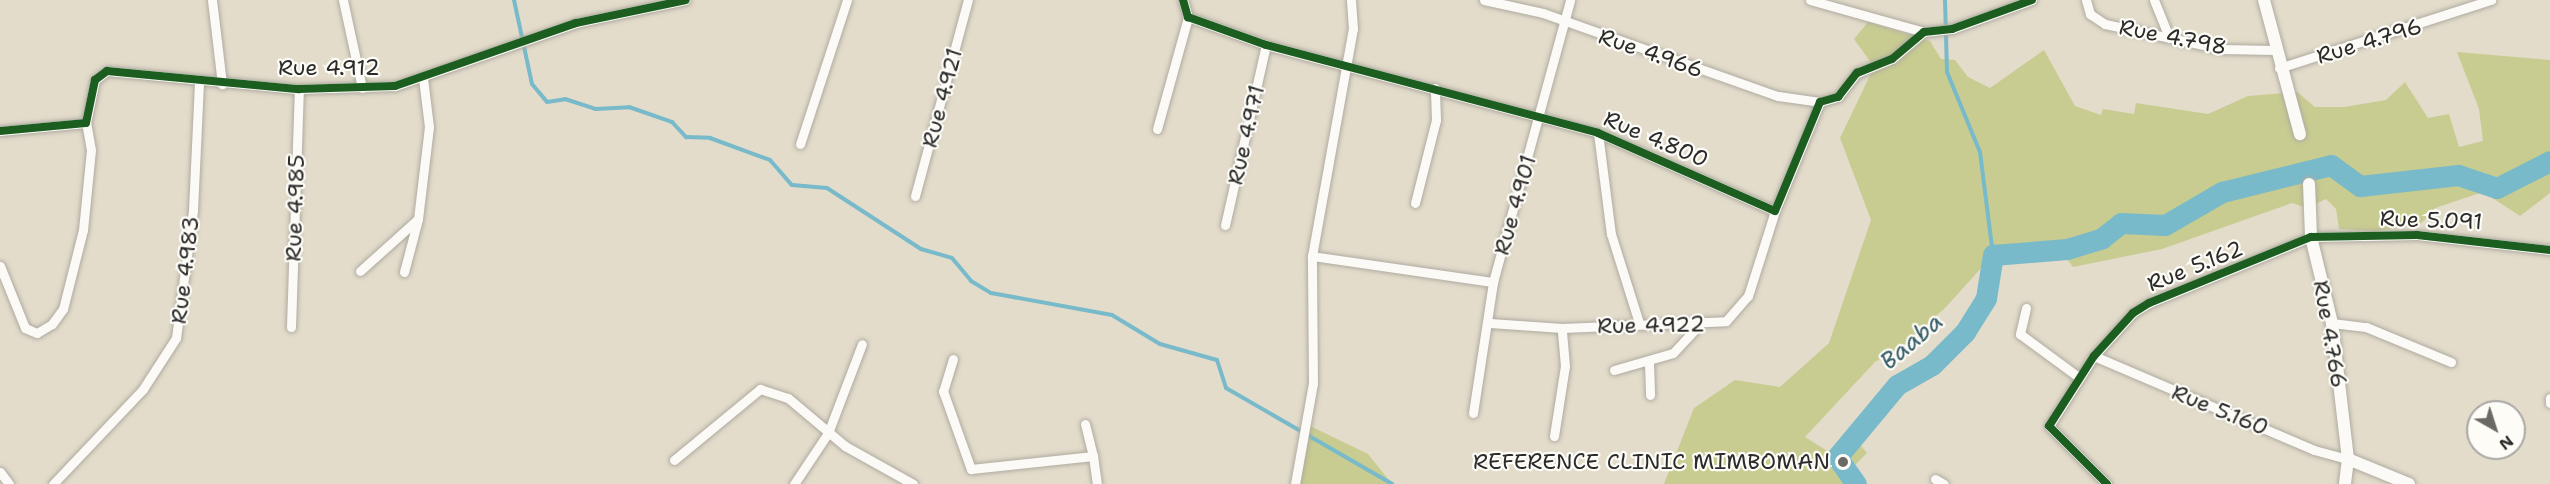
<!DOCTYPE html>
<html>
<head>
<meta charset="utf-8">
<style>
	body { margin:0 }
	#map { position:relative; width:2550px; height:484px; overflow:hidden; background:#e3dccb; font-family:"Shantell Sans",sans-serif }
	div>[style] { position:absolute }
	.green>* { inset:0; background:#c8cc91 }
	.stream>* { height:4px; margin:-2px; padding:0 2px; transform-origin:2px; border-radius:2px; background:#78baca }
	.river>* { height:21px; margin:-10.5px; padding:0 10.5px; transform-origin:10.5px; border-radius:10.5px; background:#78baca }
	.roads { filter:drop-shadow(0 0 2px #afaba0) drop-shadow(0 0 2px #afaba0) }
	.minor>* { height:9px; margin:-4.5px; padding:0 4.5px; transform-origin:4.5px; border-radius:4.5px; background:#fbfaf7 }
	.tertiary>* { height:12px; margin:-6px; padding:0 6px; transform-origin:6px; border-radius:6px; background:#fbfaf7 }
	.cycleway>* { height:8px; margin:-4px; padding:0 4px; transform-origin:4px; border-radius:4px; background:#1b5e20 }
	.dots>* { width:16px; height:16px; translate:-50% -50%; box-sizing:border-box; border:3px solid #fdfcf7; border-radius:50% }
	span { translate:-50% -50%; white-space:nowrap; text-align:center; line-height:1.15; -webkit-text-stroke:4.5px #fdfcf7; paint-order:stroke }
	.street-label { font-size:22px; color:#2b2b2b }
	.poi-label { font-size:22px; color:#2b2b2b }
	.right { translate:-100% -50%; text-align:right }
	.water-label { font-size:24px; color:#375e6a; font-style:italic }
	.north { position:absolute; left:2466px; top:400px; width:60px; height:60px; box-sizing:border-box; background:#fdfcf7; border:2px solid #a9a8a5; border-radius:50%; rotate:141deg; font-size:16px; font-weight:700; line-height:24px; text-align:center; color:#2b2b2b }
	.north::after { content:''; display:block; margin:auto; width:21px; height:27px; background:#6b6963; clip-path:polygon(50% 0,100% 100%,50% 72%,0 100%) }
</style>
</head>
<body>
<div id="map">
	<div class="green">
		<i style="clip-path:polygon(1868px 22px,1930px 41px,1941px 59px,1955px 60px,1968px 77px,1990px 88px,2044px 50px,2075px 106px,2101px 115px,2103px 109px,2134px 114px,2136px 103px,2208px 114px,2248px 96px,2297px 92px,2315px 107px,2344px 107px,2386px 100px,2405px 82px,2428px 118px,2449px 114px,2459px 147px,2483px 141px,2479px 109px,2457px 52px,2550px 60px,2550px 193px,2520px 216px,2483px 192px,2438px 207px,2419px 225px,2374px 231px,2339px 229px,2336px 209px,2326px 199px,2307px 208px,2292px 203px,2162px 249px,2073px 267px,2060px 250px,2048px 247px,1993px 255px,1946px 307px,1903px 346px,1875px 362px,1805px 437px,1837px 457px,1856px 440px,1867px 453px,1849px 471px,1856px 484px,1664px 484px,1694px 408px,1735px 380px,1780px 387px,1829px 343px,1871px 220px,1840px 138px,1874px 67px,1854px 39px)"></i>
		<i style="clip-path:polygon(1304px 423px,1368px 454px,1392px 484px,1296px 484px)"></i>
	</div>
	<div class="stream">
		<i style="left:514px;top:0;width:86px;rotate:77.9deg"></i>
		<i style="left:532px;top:84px;width:23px;rotate:50deg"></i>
		<i style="left:547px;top:102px;width:18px;rotate:-9deg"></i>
		<i style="left:565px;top:99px;width:32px;rotate:18deg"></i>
		<i style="left:595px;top:109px;width:34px;rotate:-3deg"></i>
		<i style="left:629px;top:107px;width:46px;rotate:19.2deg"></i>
		<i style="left:672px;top:122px;width:21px;rotate:47deg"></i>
		<i style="left:686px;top:137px;width:24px;rotate:2deg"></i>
		<i style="left:710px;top:138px;width:64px;rotate:20.1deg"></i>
		<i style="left:770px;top:160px;width:33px;rotate:49deg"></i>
		<i style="left:792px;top:185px;width:35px;rotate:5deg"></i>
		<i style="left:827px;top:188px;width:112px;rotate:33deg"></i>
		<i style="left:921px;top:249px;width:32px;rotate:16deg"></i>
		<i style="left:952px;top:258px;width:30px;rotate:50deg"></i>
		<i style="left:971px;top:281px;width:23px;rotate:31deg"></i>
		<i style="left:991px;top:293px;width:123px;rotate:10.3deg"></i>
		<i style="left:1112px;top:315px;width:56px;rotate:31.1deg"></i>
		<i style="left:1160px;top:344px;width:59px;rotate:15.7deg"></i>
		<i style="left:1217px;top:360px;width:29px;rotate:72deg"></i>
		<i style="left:1226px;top:388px;width:192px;rotate:30deg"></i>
		<i style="left:1945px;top:0;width:72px;rotate:88.4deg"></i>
		<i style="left:1947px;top:72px;width:87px;rotate:67.6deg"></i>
		<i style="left:1980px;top:152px;width:104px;rotate:82.8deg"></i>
	</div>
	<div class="river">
		<i style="left:1856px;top:484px;width:33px;rotate:-125deg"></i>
		<i style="left:1837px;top:457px;width:94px;rotate:-50.2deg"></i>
		<i style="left:1897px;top:385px;width:40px;rotate:-29.7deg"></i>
		<i style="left:1932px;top:365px;width:47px;rotate:-45deg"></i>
		<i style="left:1965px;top:332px;width:40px;rotate:-58deg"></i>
		<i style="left:1986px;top:298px;width:44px;rotate:-80.8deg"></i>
		<i style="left:1993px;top:255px;width:74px;rotate:-4.6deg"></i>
		<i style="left:2067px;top:249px;width:37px;rotate:-17deg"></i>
		<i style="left:2102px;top:238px;width:24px;rotate:-38deg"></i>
		<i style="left:2121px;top:223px;width:44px;rotate:2.6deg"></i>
		<i style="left:2165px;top:225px;width:66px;rotate:-30.1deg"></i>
		<i style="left:2222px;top:192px;width:112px;rotate:-13.9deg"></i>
		<i style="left:2331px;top:165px;width:36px;rotate:36deg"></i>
		<i style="left:2360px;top:186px;width:99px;rotate:-6.4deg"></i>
		<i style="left:2458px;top:175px;width:41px;rotate:18.4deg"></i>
		<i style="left:2497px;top:188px;width:59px;rotate:-27deg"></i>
	</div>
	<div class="roads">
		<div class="minor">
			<i style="left:212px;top:0;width:85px;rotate:83.2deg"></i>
			<i style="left:343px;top:0;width:90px;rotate:77.8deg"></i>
			<i style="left:1183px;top:0;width:18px;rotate:74deg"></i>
			<i style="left:1188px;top:17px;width:83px;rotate:19.7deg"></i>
			<i style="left:1266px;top:45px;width:343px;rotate:14.8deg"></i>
			<i style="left:1598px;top:133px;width:193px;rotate:23.8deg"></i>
			<i style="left:1775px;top:211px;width:118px;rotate:-67.6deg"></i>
			<i style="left:1820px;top:102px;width:19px;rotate:-16deg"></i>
			<i style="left:1838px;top:97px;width:31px;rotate:-52deg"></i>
			<i style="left:1857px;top:73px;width:38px;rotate:-22deg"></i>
			<i style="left:1892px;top:59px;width:42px;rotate:-40.2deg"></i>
			<i style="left:1924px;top:32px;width:28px;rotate:-6deg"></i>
			<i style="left:1952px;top:29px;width:85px;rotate:-19.9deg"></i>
			<i style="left:1484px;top:0;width:60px;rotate:12.4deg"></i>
			<i style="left:1543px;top:13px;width:249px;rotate:19.5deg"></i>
			<i style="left:1778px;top:96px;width:42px;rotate:8.1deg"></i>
			<i style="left:1810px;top:0;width:118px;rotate:15.7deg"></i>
			<i style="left:2086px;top:0;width:15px;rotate:74deg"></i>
			<i style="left:2090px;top:14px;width:18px;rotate:34deg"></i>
			<i style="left:2105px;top:24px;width:120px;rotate:12.1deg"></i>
			<i style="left:2222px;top:49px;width:52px;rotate:1.1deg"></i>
			<i style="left:2154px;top:0;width:40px;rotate:68deg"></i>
			<i style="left:2279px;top:68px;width:223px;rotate:-17.8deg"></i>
			<i style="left:1157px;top:129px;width:116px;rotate:-74.5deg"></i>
			<i style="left:0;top:131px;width:86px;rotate:-5.3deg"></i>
			<i style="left:86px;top:123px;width:44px;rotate:-78.2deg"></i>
			<i style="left:95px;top:80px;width:15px;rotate:-37deg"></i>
			<i style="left:107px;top:71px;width:193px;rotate:5.4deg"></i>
			<i style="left:299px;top:89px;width:96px;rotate:-1.8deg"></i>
			<i style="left:395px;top:86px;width:192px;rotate:-19.2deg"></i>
			<i style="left:576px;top:23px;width:112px;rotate:-11.8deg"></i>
			<i style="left:1598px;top:133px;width:102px;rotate:82.7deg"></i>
			<i style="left:1611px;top:234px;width:93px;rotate:72.5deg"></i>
			<i style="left:800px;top:144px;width:151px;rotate:-71.9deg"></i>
			<i style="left:915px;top:196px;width:203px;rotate:-74.9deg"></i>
			<i style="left:1415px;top:203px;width:86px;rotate:-75.8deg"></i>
			<i style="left:1436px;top:120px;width:32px;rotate:-92deg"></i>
			<i style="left:1225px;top:225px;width:185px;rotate:-77.2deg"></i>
			<i style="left:1312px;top:256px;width:183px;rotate:8.2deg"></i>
			<i style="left:0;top:266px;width:67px;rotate:68deg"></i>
			<i style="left:25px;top:328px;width:13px;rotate:23deg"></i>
			<i style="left:37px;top:333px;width:17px;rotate:-31deg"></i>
			<i style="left:52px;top:324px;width:19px;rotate:-54deg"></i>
			<i style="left:63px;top:309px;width:81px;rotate:-75.8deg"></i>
			<i style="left:83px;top:230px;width:80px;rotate:-84.3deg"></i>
			<i style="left:91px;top:150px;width:27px;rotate:-100deg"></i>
			<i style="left:360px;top:271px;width:78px;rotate:-41.9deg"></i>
			<i style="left:418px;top:219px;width:93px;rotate:-83.2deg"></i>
			<i style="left:429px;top:127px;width:49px;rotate:-97deg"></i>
			<i style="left:404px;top:272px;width:55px;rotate:-75.2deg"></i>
			<i style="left:2026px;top:308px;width:27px;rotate:103deg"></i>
			<i style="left:2020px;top:334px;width:74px;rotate:36.3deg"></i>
			<i style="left:1490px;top:323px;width:72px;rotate:4deg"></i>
			<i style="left:1562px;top:328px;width:164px;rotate:-2.4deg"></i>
			<i style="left:1726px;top:321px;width:33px;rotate:-49deg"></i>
			<i style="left:1748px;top:296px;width:89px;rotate:-72.4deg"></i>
			<i style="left:2332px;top:323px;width:34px;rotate:7deg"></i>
			<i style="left:2366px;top:327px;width:92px;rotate:22.4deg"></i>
			<i style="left:291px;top:327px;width:238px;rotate:-88.1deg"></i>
			<i style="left:2094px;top:356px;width:239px;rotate:23.1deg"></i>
			<i style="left:2314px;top:450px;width:35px;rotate:15deg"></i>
			<i style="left:953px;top:359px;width:34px;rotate:107deg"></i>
			<i style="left:943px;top:391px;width:83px;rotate:70.3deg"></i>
			<i style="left:971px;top:469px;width:123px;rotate:-6.1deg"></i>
			<i style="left:1093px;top:456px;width:28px;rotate:82deg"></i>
			<i style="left:1649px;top:363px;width:32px;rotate:88deg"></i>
			<i style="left:1614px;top:370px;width:61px;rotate:-16.1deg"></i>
			<i style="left:1673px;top:353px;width:40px;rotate:-47deg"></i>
			<i style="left:2550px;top:398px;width:5px;rotate:90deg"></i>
			<i style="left:1473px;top:413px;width:133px;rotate:-81.3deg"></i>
			<i style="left:1493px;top:282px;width:292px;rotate:-74.7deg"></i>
			<i style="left:1085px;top:424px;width:33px;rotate:76deg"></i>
			<i style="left:1554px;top:436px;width:71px;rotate:-81.1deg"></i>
			<i style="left:1565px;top:366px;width:38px;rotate:-95deg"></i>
			<i style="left:674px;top:460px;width:112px;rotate:-39.5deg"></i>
			<i style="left:760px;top:389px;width:29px;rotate:18deg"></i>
			<i style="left:788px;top:398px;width:75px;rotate:40.1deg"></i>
			<i style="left:845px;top:446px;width:78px;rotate:29.2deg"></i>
			<i style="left:0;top:472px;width:15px;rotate:53deg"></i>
			<i style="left:1935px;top:479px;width:10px;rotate:29deg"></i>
			<i style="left:53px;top:484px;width:131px;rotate:-46.5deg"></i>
			<i style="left:143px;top:389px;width:61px;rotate:-57.1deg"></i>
			<i style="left:176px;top:338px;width:129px;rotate:-82.4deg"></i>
			<i style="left:193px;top:210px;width:128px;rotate:-87.3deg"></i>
			<i style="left:794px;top:484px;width:61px;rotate:-56.3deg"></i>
			<i style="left:828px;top:433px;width:95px;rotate:-69.1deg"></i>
			<i style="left:1295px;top:484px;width:103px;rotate:-79.9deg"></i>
			<i style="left:1313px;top:383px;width:127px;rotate:-90.5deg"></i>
			<i style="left:1312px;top:256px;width:231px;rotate:-79.8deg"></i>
			<i style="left:1353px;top:29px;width:29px;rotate:-94deg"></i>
			<i style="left:2107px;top:484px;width:82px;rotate:-135deg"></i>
			<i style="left:2049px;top:426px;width:83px;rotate:-57.3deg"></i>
			<i style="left:2094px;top:356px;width:58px;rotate:-47.8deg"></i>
			<i style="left:2133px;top:313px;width:19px;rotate:-32deg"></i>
			<i style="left:2149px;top:303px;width:175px;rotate:-22.2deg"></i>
			<i style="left:2311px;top:237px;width:106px;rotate:-1.1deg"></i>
			<i style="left:2417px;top:235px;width:134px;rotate:6.4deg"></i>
		</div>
		<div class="tertiary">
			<i style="left:2264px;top:0;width:139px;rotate:75deg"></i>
			<i style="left:2309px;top:184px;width:53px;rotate:87.8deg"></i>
			<i style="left:2311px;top:237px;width:89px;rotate:76.3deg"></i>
			<i style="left:2332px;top:323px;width:137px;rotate:83.3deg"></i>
			<i style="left:2348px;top:459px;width:25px;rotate:97deg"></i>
			<i style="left:2348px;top:459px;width:66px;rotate:22.3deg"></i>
		</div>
	</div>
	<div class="cycleway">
		<i style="left:1183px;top:0;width:18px;rotate:74deg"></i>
		<i style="left:1188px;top:17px;width:83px;rotate:19.7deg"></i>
		<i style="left:1266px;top:45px;width:343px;rotate:14.8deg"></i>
		<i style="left:1598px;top:133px;width:193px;rotate:23.8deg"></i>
		<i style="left:1775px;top:211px;width:118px;rotate:-67.6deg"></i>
		<i style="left:1820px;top:102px;width:19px;rotate:-16deg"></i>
		<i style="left:1838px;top:97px;width:31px;rotate:-52deg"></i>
		<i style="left:1857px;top:73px;width:38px;rotate:-22deg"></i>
		<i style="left:1892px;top:59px;width:42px;rotate:-40.2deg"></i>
		<i style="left:1924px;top:32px;width:28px;rotate:-6deg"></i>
		<i style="left:1952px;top:29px;width:85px;rotate:-19.9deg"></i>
		<i style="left:0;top:131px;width:86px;rotate:-5.3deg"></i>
		<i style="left:86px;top:123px;width:44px;rotate:-78.2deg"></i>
		<i style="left:95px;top:80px;width:15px;rotate:-37deg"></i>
		<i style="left:107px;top:71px;width:193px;rotate:5.4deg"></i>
		<i style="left:299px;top:89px;width:96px;rotate:-1.8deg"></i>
		<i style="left:395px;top:86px;width:192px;rotate:-19.2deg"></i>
		<i style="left:576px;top:23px;width:112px;rotate:-11.8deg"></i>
		<i style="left:2107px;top:484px;width:82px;rotate:-135deg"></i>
		<i style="left:2049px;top:426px;width:83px;rotate:-57.3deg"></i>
		<i style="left:2094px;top:356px;width:58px;rotate:-47.8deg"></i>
		<i style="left:2133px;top:313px;width:19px;rotate:-32deg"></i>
		<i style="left:2149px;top:303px;width:175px;rotate:-22.2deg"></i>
		<i style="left:2311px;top:237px;width:106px;rotate:-1.1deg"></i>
		<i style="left:2417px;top:235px;width:134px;rotate:6.4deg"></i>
	</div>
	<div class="dots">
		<i style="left:1843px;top:462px;background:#6b6963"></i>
	</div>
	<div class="street-label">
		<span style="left:2173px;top:37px;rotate:11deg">Rue 4.798</span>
		<span style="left:2369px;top:41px;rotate:-17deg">Rue 4.796</span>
		<span style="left:1651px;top:53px;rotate:19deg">Rue 4.966</span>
		<span style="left:329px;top:68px">Rue 4.912</span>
		<span style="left:942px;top:98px;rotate:-75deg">Rue 4.921</span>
		<span style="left:1246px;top:135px;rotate:-77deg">Rue 4.971</span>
		<span style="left:1656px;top:139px;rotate:23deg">Rue 4.800</span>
		<span style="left:1515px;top:205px;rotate:-74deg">Rue 4.901</span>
		<span style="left:295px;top:208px;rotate:-88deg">Rue 4.985</span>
		<span style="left:2431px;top:220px;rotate:2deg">Rue 5.091</span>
		<span style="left:2195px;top:266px;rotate:-22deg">Rue 5.162</span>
		<span style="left:185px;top:270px;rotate:-83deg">Rue 4.983</span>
		<span style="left:1651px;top:325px;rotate:-1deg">Rue 4.922</span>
		<span style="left:2330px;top:334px;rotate:80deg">Rue 4.766</span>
		<span style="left:2220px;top:410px;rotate:22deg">Rue 5.160</span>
	</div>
	<div class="poi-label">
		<span class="right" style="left:1830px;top:462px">REFERENCE CLINIC MIMBOMAN</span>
	</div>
	<div class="water-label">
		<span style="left:1912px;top:342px;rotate:-40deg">Baaba</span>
	</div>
	<div class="north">N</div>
</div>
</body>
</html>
